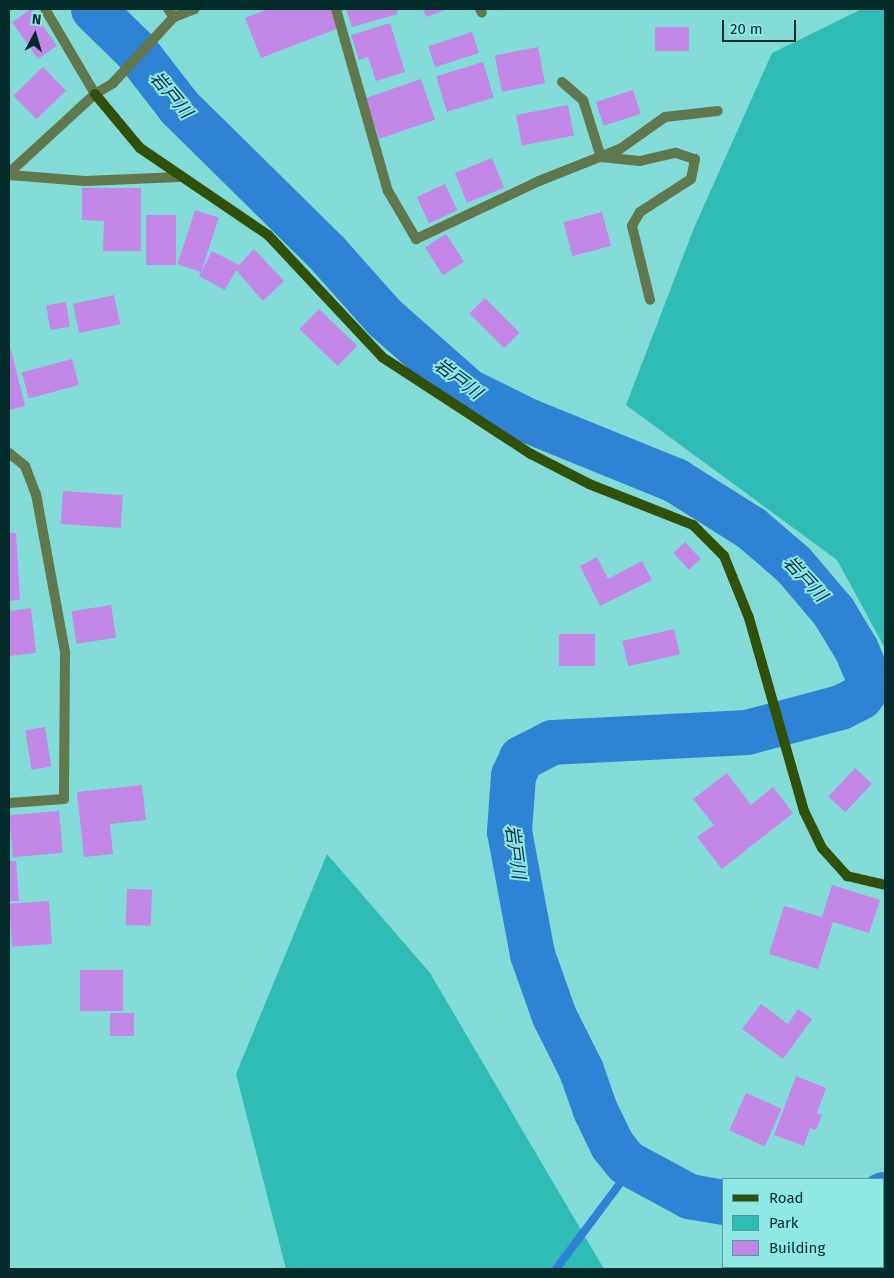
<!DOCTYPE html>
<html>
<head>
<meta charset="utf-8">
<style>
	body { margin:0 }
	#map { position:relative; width:894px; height:1278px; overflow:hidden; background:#82dbd6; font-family:"Fira Sans","Noto Sans JP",sans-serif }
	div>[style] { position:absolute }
	.green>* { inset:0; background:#2fbcb7 }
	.stream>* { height:8px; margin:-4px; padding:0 4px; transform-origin:4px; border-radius:4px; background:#2f83d5 }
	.river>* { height:45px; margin:-22.5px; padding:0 22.5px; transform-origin:22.5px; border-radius:22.5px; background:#2f83d5 }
	.building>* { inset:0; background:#c387e8; transform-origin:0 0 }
	.street>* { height:10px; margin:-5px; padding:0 5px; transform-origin:5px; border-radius:5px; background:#61784e }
	.secondary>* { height:10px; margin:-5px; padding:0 5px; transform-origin:5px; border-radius:5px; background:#31500a }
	span { translate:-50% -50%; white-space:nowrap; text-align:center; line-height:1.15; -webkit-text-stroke:4px #8fe8e4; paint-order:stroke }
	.water-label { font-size:18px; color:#082a4b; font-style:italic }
	.frame { position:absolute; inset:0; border:10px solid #022b29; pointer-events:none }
	.legend { position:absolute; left:722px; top:1178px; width:162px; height:90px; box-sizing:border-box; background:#8fe8e4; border:1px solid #579c99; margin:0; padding:6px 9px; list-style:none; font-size:15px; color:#022b29 }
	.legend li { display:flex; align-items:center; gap:10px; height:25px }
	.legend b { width:25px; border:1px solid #579c99 }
	.north { position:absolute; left:10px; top:10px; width:50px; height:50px; -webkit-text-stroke:4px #8fe8e4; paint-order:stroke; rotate:6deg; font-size:14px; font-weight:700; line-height:20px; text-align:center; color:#022b29 }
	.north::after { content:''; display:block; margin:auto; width:18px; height:22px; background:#022b29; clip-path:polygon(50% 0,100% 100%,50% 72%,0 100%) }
	.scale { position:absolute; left:722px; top:20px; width:74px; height:22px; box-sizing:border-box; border:2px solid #022b29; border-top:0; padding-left:6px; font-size:15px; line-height:18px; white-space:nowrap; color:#022b29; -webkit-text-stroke:4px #8fe8e4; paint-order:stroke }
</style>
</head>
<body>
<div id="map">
	<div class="green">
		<i style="clip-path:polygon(862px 9px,885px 9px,885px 648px,837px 560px,626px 405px,694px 228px,772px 53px)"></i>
		<i style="clip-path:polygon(327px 854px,430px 973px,604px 1269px,286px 1269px,236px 1074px)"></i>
	</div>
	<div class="stream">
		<i style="left:556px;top:1269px;width:129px;rotate:-53.2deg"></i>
	</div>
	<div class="river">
		<i style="left:93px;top:9px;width:59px;rotate:44.3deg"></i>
		<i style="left:135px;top:50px;width:72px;rotate:52.3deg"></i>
		<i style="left:179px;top:107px;width:208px;rotate:44.6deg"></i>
		<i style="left:327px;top:253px;width:86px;rotate:48.3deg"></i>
		<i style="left:384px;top:317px;width:112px;rotate:41.4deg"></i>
		<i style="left:468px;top:391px;width:66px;rotate:26.2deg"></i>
		<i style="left:527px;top:420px;width:160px;rotate:22.1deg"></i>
		<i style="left:675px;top:480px;width:90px;rotate:32.3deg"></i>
		<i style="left:751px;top:528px;width:55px;rotate:40.6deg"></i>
		<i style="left:793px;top:564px;width:62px;rotate:49.6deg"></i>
		<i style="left:833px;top:611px;width:44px;rotate:58.8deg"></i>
		<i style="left:856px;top:649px;width:30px;rotate:67deg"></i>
		<i style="left:868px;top:677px;width:11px;rotate:95deg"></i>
		<i style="left:867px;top:688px;width:11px;rotate:128deg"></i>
		<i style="left:860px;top:697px;width:22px;rotate:153deg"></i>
		<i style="left:840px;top:707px;width:96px;rotate:165deg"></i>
		<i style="left:747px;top:732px;width:195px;rotate:177.1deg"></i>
		<i style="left:552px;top:742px;width:35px;rotate:153deg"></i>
		<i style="left:521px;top:758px;width:19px;rotate:115deg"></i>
		<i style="left:513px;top:775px;width:56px;rotate:94.1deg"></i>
		<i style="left:509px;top:831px;width:125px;rotate:79.4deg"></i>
		<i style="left:532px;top:954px;width:66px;rotate:70.5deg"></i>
		<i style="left:554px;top:1016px;width:60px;rotate:63.4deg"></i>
		<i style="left:581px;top:1070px;width:42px;rotate:70.7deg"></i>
		<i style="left:595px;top:1110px;width:39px;rotate:64deg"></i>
		<i style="left:612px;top:1145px;width:22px;rotate:51deg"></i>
		<i style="left:626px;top:1162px;width:72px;rotate:28.4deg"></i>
		<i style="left:689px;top:1196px;width:35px;rotate:10deg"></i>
		<i style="left:883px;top:1194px;width:2px"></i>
	</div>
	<div class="building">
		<i style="left:31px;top:9px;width:45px;height:23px;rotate:55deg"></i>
		<i style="clip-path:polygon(268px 9px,332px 9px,339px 28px,261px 58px,245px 18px)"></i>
		<i style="clip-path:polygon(346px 9px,396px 9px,398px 14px,352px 27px)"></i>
		<i style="clip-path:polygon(423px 9px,448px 9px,426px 17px)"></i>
		<i style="clip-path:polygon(390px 23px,405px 72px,376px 81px,368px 57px,359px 60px,351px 35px)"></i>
		<i style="left:655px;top:27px;width:34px;height:24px"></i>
		<i style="left:472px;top:32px;width:22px;height:46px;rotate:72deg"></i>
		<i style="left:538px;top:47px;width:37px;height:44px;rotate:79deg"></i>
		<i style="left:483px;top:62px;width:37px;height:49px;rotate:73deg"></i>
		<i style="left:43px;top:67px;width:33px;height:41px;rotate:46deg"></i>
		<i style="left:421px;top:79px;width:43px;height:59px;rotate:71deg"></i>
		<i style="left:633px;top:90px;width:25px;height:39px;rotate:72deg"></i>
		<i style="left:568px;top:105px;width:31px;height:53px;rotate:79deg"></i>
		<i style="left:492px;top:158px;width:32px;height:40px;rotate:68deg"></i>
		<i style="left:445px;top:184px;width:29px;height:31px;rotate:65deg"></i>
		<i style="clip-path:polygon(82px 188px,141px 188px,141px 251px,103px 251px,104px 221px,82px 220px)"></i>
		<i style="left:195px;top:210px;width:25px;height:57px;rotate:18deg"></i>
		<i style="left:602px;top:212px;width:35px;height:40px;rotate:75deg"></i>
		<i style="left:146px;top:215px;width:30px;height:50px"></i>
		<i style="left:446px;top:234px;width:33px;height:25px;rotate:57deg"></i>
		<i style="clip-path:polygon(254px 249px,284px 281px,263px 301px,236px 270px,225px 290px,199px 276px,212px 251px,239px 265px)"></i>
		<i style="left:114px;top:295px;width:30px;height:42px;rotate:78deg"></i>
		<i style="left:485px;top:298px;width:49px;height:22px;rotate:45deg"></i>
		<i style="left:66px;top:302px;width:25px;height:20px;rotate:81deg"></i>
		<i style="left:319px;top:309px;width:53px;height:28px;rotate:44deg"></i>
		<i style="clip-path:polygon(9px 342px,25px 406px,9px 410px)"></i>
		<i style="left:72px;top:359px;width:27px;height:52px;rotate:75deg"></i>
		<i style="left:63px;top:491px;width:60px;height:33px;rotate:4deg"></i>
		<i style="clip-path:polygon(9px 533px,16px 533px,20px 600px,9px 601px)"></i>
		<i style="left:685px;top:542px;width:23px;height:16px;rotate:47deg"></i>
		<i style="clip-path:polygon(597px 557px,608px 579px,642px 561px,652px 580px,600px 606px,580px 566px)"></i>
		<i style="left:111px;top:605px;width:33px;height:40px;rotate:81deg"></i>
		<i style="clip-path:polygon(31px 608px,36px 653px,9px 656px,9px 611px)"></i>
		<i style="left:674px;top:629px;width:26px;height:53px;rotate:77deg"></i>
		<i style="left:595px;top:634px;width:32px;height:36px;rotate:90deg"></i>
		<i style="left:45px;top:727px;width:40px;height:20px;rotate:81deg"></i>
		<i style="left:855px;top:768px;width:23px;height:39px;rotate:43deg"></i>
		<i style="clip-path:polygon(727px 773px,751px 805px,773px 787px,793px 813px,722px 869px,697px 837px,714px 825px,693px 799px)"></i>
		<i style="clip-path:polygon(142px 785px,146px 820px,110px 824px,113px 854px,84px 857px,77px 792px)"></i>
		<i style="left:59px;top:811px;width:42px;height:50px;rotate:85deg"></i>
		<i style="clip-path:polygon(9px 861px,16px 861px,19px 901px,9px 901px)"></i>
		<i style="clip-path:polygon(832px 885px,880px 900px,869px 933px,833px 922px,818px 969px,769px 954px,784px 906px,822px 917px)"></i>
		<i style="left:127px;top:889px;width:25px;height:36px;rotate:2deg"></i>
		<i style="left:49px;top:901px;width:43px;height:40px;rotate:86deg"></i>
		<i style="left:80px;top:970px;width:43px;height:41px"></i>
		<i style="clip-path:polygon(761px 1004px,788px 1024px,798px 1009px,812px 1019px,783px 1059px,742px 1029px)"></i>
		<i style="left:110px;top:1013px;width:24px;height:23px"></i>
		<i style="clip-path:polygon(796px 1076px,826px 1088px,817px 1113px,822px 1115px,816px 1130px,810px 1128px,804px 1146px,774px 1135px)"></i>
		<i style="left:746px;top:1093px;width:39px;height:41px;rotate:24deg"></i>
	</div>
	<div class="street">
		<i style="left:45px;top:9px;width:99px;rotate:59.5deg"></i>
		<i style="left:168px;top:9px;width:10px;rotate:53deg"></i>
		<i style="left:336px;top:9px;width:189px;rotate:74.1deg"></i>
		<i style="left:388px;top:191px;width:56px;rotate:59.7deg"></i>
		<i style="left:416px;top:239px;width:136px;rotate:-25.2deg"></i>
		<i style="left:539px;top:181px;width:87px;rotate:-21.6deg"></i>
		<i style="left:620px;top:149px;width:55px;rotate:-35.4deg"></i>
		<i style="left:665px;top:117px;width:53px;rotate:-6.5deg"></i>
		<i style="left:480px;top:9px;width:4px;rotate:63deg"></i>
		<i style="left:562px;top:82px;width:28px;rotate:41deg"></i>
		<i style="left:583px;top:100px;width:60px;rotate:72.5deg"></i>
		<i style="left:601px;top:157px;width:39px;rotate:6deg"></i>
		<i style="left:640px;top:161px;width:37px;rotate:-13deg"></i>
		<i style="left:676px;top:153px;width:20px;rotate:18deg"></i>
		<i style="left:695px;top:159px;width:20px;rotate:101deg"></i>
		<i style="left:691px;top:179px;width:61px;rotate:147.1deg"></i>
		<i style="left:640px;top:212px;width:16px;rotate:120deg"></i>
		<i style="left:632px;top:226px;width:76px;rotate:76.3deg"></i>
		<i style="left:9px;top:173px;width:117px;rotate:-42.6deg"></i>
		<i style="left:95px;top:94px;width:21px;rotate:-31deg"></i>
		<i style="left:113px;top:83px;width:90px;rotate:-47.3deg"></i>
		<i style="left:174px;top:17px;width:22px;rotate:-21deg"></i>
		<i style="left:9px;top:175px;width:76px;rotate:4.5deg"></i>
		<i style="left:85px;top:181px;width:95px;rotate:-2.4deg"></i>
		<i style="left:9px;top:453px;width:21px;rotate:39deg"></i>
		<i style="left:25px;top:466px;width:30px;rotate:69deg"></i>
		<i style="left:36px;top:494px;width:161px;rotate:79.6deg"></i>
		<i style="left:65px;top:652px;width:147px;rotate:90.4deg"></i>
		<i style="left:64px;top:799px;width:55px;rotate:175.8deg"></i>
	</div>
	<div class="secondary">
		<i style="left:95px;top:94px;width:70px;rotate:50.2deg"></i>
		<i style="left:140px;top:148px;width:155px;rotate:34.2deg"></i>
		<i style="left:268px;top:235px;width:167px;rotate:46.9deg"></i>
		<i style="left:382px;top:357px;width:178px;rotate:33.1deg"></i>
		<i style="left:531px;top:454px;width:65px;rotate:27.3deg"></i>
		<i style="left:589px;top:484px;width:112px;rotate:21.5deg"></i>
		<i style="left:693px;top:525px;width:44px;rotate:45deg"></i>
		<i style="left:724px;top:556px;width:67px;rotate:68deg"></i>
		<i style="left:749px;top:618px;width:201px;rotate:74.1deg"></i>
		<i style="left:804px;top:811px;width:41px;rotate:64.1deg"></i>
		<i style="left:822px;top:848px;width:38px;rotate:48deg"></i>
		<i style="left:847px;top:876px;width:39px;rotate:13deg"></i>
	</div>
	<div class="water-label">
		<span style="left:171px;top:95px;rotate:50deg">岩戸川</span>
		<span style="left:458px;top:379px;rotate:37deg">岩戸川</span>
		<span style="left:805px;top:579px;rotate:47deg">岩戸川</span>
		<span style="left:515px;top:852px;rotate:82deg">岩戸川</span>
	</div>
	<div class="frame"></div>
	<ul class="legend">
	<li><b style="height:6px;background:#31500a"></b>Road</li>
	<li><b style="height:14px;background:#2fbcb7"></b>Park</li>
	<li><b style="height:14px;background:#c387e8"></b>Building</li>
	</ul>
	<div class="north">N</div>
	<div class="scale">20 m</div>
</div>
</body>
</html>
